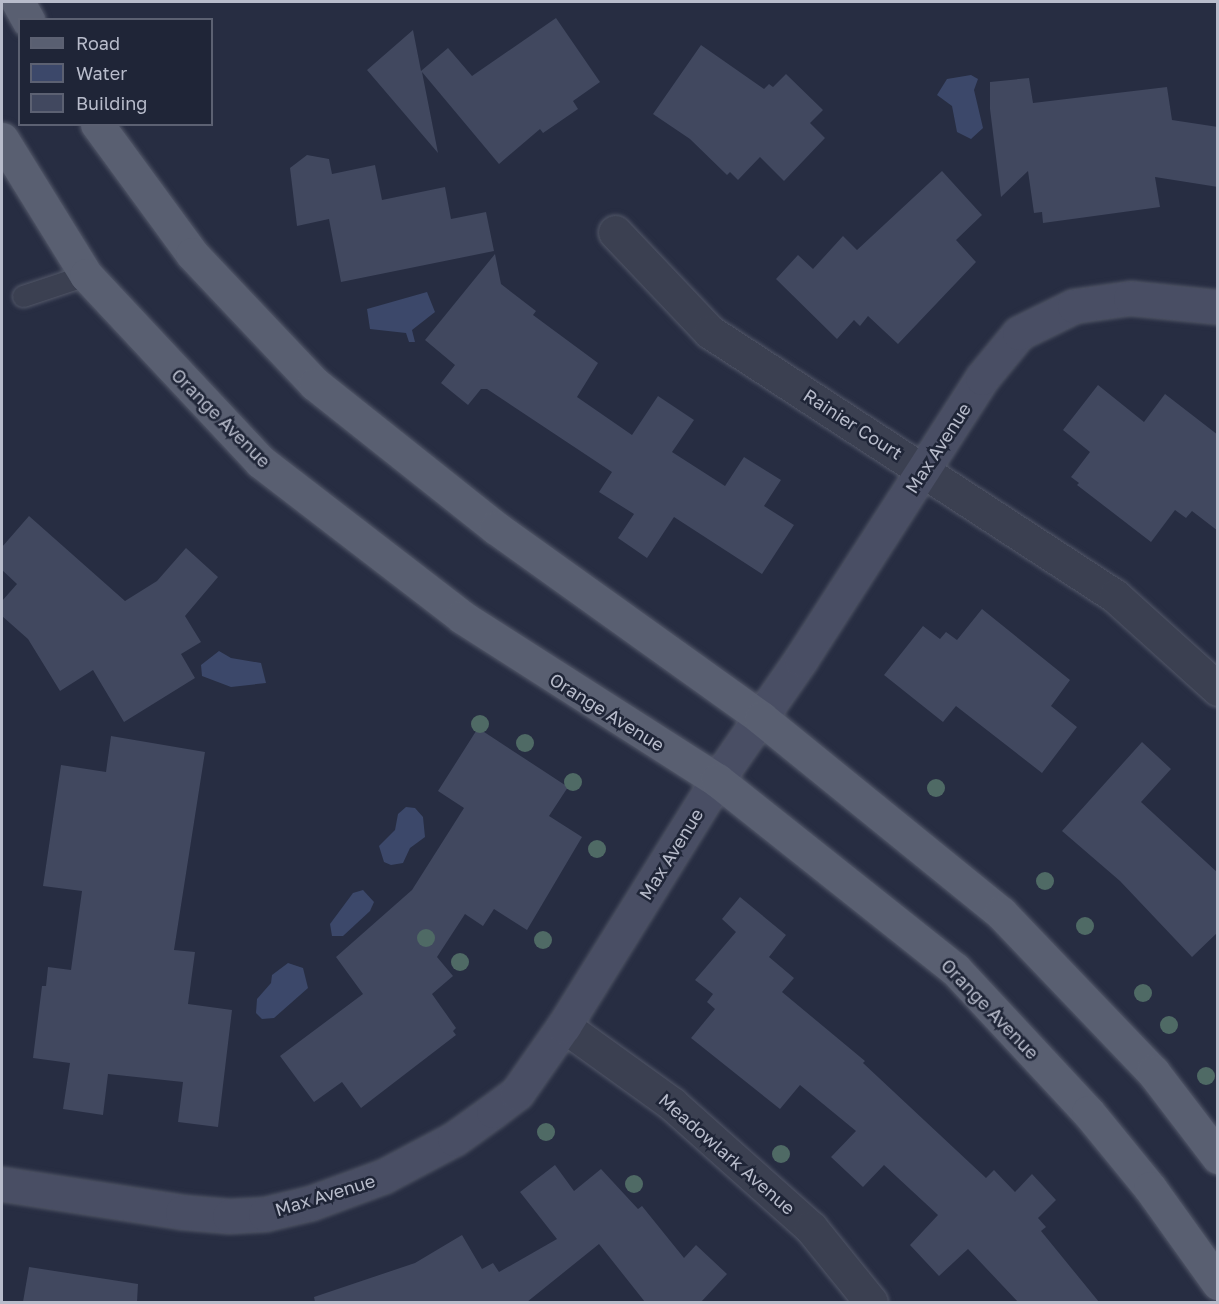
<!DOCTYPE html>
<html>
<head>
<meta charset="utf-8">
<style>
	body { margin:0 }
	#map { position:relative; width:1219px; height:1304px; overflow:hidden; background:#272d42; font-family:"Golos Text",sans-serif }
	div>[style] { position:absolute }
	.water>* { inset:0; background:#3c486a }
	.building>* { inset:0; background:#41485f }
	.roads { filter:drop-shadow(0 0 2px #535869) drop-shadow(0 0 2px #535869) }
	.lane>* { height:21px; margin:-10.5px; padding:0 10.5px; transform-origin:10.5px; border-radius:10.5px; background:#3b4051 }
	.street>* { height:33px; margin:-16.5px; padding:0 16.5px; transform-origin:16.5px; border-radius:16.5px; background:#3b4051 }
	.secondary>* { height:33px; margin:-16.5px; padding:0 16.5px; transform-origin:16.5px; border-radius:16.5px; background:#494e64 }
	.primary>* { height:33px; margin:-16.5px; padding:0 16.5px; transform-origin:16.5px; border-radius:16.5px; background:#595f71 }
	.trees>* { width:18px; height:18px; margin:-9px; border-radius:50%; background:#4f6a65 }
	span { translate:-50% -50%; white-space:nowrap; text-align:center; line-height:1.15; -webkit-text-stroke:5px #1f2537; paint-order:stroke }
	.street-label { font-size:18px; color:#b8bccb }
	.frame { position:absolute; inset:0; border:3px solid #b8bccb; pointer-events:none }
	.legend { position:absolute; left:18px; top:18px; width:195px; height:108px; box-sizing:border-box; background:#1f2537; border:2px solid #5c6172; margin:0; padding:8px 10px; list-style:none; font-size:18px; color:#b8bccb }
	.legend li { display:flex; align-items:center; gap:12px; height:30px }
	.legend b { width:30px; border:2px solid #5c6172 }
</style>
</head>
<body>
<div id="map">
	<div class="water">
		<i style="clip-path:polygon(971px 75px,978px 79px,974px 90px,983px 128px,971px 139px,957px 132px,952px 106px,937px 95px,947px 79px)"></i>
		<i style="clip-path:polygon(427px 292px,435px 312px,412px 330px,415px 342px,409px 342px,406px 333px,370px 329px,367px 309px)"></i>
		<i style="clip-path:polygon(219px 651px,231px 658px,261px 663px,266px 683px,231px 687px,202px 676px,201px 665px)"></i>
		<i style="clip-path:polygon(406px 807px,415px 808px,423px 817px,425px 837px,410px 848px,403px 863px,391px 865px,384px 862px,379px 846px,395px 830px,398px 814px)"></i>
		<i style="clip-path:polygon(363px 890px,374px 902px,370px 911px,343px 936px,332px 936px,330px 924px,353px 893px)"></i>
		<i style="clip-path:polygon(288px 963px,303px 968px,308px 988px,274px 1018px,262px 1019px,256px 1013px,257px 999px,271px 983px,272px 975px)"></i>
	</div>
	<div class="building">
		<i style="clip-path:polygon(556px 18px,600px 82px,573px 101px,578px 109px,543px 133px,540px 129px,499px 164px,422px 72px,438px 153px,367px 70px,413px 30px,421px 71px,448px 48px,472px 76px)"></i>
		<i style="clip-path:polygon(701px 45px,764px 89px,769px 84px,773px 87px,786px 74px,823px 110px,810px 123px,825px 138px,784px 181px,760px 157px,738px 180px,730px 172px,727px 175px,690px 139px,653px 114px)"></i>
		<i style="clip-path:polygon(1029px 78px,1033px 103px,1167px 87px,1172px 120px,1218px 127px,1218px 187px,1155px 177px,1160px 207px,1043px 223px,1042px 212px,1034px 213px,1028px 171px,1001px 197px,990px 109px,990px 82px)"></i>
		<i style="clip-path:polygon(307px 155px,329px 159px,332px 174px,375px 165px,382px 200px,445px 187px,451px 219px,486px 212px,494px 251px,341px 282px,329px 219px,297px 226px,290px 168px)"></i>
		<i style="clip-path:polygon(942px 171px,982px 215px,956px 240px,976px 262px,898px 344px,868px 316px,860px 326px,854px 320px,837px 339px,776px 279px,798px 255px,813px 269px,843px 236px,857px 250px)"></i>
		<i style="clip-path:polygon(495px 254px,501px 284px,536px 311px,533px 315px,598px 363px,577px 397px,632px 435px,658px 396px,694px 420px,672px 452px,725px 486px,744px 457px,781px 480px,764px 506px,794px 525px,762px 574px,674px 517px,647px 558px,618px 538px,634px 514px,599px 492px,612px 472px,487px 389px,481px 389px,468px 405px,441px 383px,455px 365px,425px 340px)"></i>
		<i style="clip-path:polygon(1098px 385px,1144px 422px,1165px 394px,1218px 435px,1218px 531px,1192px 511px,1186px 518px,1175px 510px,1151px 542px,1077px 485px,1079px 483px,1071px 477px,1090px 452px,1063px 430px)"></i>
		<i style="clip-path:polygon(29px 516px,125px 601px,157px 581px,186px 548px,218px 577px,185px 616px,201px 642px,181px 654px,195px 678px,124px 722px,93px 670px,60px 691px,28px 639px,2px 616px,2px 601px,17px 584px,2px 570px,2px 547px)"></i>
		<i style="clip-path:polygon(982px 609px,1070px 680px,1051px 706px,1077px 727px,1042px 773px,956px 706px,943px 722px,884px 675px,923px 626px,940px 639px,946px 632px,957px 640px)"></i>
		<i style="clip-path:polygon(478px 728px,568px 787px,549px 816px,582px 837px,527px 930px,494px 909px,483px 926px,465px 914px,437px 957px,453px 976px,432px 994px,456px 1028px,453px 1031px,456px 1035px,361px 1108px,342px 1082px,314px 1102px,280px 1056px,363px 994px,336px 957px,412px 890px,464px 808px,438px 791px)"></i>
		<i style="clip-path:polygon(111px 736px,205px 752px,174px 950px,195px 952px,188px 1004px,232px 1010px,218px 1127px,178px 1122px,183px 1082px,108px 1074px,103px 1115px,63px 1109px,70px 1063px,33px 1058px,42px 986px,46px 986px,48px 967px,71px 970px,82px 891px,43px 886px,61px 765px,106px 772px)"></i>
		<i style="clip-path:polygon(1142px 742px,1171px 769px,1141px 802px,1218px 873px,1218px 932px,1192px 957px,1120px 881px,1062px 831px)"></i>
		<i style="clip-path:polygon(740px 897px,786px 935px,769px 957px,794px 978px,782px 992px,865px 1061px,863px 1063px,986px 1178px,994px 1170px,1015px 1192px,1032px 1174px,1056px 1200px,1038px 1218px,1046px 1227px,1041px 1231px,1099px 1302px,1018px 1302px,968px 1249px,939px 1276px,910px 1245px,938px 1215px,884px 1165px,863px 1187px,831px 1157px,856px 1131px,800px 1085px,780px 1109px,691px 1038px,715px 1009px,707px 1002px,713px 994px,695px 980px,736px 932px,722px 919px)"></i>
		<i style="clip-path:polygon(555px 1165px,574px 1191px,601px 1169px,638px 1209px,642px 1206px,684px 1258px,696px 1245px,727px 1274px,701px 1302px,645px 1302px,599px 1244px,527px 1302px,315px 1302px,314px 1297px,415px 1263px,462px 1235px,482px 1269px,493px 1263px,499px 1272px,557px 1239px,520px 1192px)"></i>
		<i style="clip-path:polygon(29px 1267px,138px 1284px,137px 1302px,23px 1302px)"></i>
	</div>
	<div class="roads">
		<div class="lane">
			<i style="left:23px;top:296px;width:66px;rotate:-18.4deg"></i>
		</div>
		<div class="street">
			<i style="left:615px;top:232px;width:138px;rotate:46.5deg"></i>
			<i style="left:710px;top:332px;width:483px;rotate:33.1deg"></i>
			<i style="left:1115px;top:596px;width:139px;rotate:42.1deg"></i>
			<i style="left:564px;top:1026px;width:133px;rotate:35.8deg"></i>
			<i style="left:672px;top:1104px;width:186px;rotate:41.7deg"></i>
			<i style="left:811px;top:1228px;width:95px;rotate:51deg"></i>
		</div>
		<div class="secondary">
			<i style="left:2px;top:1184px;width:182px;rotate:8.8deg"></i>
			<i style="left:182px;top:1212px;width:47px;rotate:4.9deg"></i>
			<i style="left:229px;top:1216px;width:36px;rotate:-3deg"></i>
			<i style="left:265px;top:1214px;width:47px;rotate:-13.4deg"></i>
			<i style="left:311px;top:1203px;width:78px;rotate:-20.3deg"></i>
			<i style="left:384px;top:1176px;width:79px;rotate:-27.9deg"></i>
			<i style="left:454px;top:1139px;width:48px;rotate:-35.7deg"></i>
			<i style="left:493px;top:1111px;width:30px;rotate:-37deg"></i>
			<i style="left:517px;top:1093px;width:82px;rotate:-55deg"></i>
			<i style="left:564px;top:1026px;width:290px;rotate:-58.1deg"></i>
			<i style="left:717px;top:780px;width:147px;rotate:-55.2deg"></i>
			<i style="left:801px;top:659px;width:334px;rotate:-57.2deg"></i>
			<i style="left:982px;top:378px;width:58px;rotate:-50.6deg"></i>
			<i style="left:1019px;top:333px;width:61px;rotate:-26.1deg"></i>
			<i style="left:1074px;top:306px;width:57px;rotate:-8.1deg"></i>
			<i style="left:1130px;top:298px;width:88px;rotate:5.8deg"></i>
		</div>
		<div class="primary">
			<i style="left:18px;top:2px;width:21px;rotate:61deg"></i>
			<i style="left:97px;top:124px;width:161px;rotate:53.8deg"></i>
			<i style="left:192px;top:254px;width:179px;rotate:46.6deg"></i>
			<i style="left:315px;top:384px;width:231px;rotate:38.5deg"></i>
			<i style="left:496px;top:528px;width:326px;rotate:35.6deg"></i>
			<i style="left:761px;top:718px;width:309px;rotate:39.1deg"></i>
			<i style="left:1001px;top:913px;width:220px;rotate:46.3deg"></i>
			<i style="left:1153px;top:1072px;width:107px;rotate:52.6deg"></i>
			<i style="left:2px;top:139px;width:160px;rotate:58.3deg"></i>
			<i style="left:86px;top:275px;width:256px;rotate:46.9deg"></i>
			<i style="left:261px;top:462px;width:254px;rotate:37.6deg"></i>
			<i style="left:462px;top:617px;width:303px;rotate:32.6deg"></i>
			<i style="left:717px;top:780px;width:304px;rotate:38.5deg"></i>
			<i style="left:955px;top:969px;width:195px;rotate:47.1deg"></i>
			<i style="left:1088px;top:1112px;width:98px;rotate:50.8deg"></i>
			<i style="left:1150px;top:1188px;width:117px;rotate:54.4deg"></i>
		</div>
	</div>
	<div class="trees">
		<i style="left:480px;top:724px"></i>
		<i style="left:525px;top:743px"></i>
		<i style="left:573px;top:782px"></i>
		<i style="left:936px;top:788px"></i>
		<i style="left:597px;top:849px"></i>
		<i style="left:1045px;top:881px"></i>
		<i style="left:1085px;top:926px"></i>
		<i style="left:426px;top:938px"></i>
		<i style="left:543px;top:940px"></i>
		<i style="left:460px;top:962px"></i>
		<i style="left:1143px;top:993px"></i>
		<i style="left:1169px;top:1025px"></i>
		<i style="left:1206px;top:1076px"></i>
		<i style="left:546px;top:1132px"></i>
		<i style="left:781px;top:1154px"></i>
		<i style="left:634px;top:1184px"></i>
	</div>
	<div class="street-label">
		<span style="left:221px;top:418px;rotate:45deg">Orange Avenue</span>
		<span style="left:853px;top:424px;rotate:33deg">Rainier Court</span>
		<span style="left:938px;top:448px;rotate:-57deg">Max Avenue</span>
		<span style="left:607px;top:712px;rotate:32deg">Orange Avenue</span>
		<span style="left:671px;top:854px;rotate:-58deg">Max Avenue</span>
		<span style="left:990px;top:1009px;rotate:46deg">Orange Avenue</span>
		<span style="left:727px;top:1154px;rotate:41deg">Meadowlark Avenue</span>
		<span style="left:325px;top:1195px;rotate:-17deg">Max Avenue</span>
	</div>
	<div class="frame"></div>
	<ul class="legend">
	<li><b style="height:8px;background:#595f71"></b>Road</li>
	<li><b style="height:16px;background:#3c486a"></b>Water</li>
	<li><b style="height:16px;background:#41485f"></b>Building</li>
	</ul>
</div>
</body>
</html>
